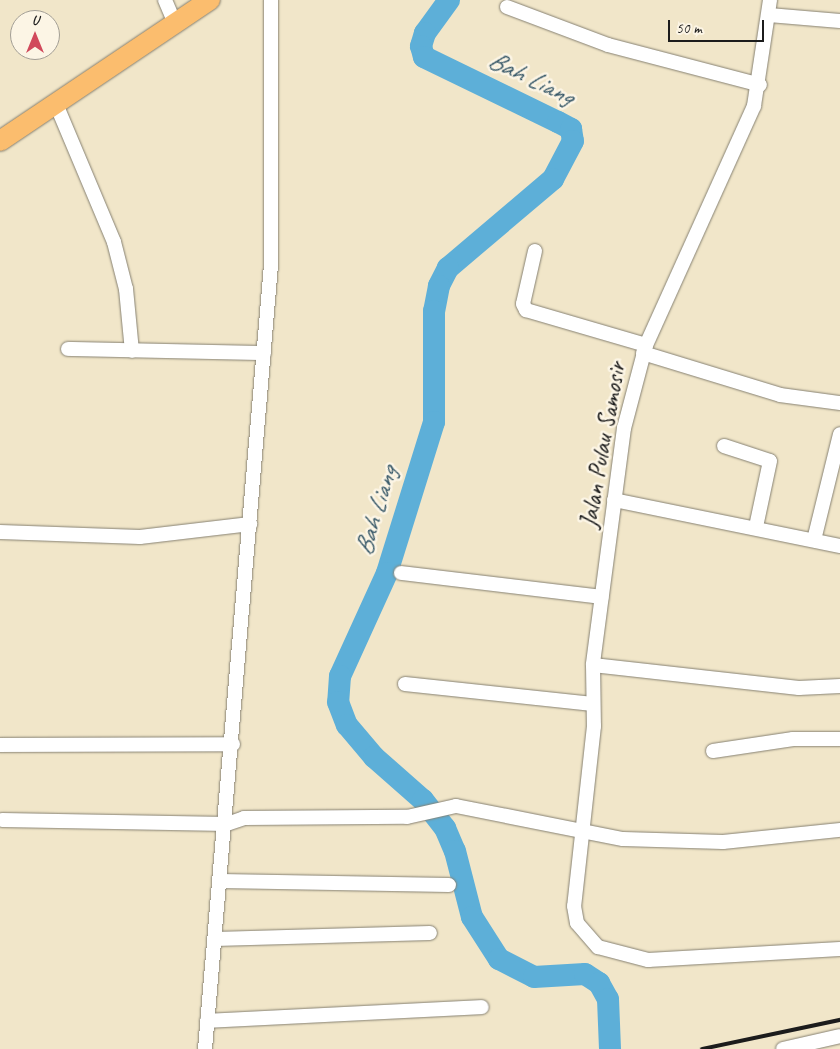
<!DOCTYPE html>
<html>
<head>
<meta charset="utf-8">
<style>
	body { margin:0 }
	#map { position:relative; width:840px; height:1049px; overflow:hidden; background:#f1e6c9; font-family:Caveat,sans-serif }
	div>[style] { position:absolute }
	.river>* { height:22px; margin:-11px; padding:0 11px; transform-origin:11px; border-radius:11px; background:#5dafd8 }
	.roads { filter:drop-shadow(0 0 1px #868172) drop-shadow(0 0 1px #868172) }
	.minor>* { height:14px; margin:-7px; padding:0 7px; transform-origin:7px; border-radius:7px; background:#fff }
	.highway>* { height:20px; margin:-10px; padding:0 10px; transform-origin:10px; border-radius:10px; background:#fbbd6e }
	.rail>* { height:4px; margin:-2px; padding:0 2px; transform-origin:2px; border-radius:2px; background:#1c1c1c }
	span { translate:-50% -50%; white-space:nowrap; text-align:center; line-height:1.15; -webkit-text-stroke:5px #fcf5e5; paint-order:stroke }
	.street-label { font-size:25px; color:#1c1c1c }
	.water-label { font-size:26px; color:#365767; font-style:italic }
	.north { position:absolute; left:10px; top:10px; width:50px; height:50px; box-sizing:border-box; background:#fcf5e5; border:1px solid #a29e95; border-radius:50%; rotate:0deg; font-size:14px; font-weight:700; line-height:20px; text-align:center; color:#1c1c1c }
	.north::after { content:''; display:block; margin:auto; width:18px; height:22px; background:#d1495b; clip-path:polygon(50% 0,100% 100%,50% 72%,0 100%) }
	.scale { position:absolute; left:668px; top:20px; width:96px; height:22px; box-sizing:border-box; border:2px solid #1c1c1c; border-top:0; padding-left:6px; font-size:15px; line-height:18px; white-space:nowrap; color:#1c1c1c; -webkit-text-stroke:4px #fcf5e5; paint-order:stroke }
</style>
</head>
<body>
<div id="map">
	<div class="river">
		<i style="left:449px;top:0;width:41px;rotate:126deg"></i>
		<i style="left:425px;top:33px;width:14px;rotate:107deg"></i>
		<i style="left:421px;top:46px;width:11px;rotate:75deg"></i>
		<i style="left:424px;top:57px;width:149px;rotate:25.9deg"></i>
		<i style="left:558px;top:122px;width:15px;rotate:28deg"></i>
		<i style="left:571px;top:129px;width:12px;rotate:81deg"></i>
		<i style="left:573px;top:141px;width:43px;rotate:117.8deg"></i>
		<i style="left:553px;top:179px;width:138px;rotate:139.7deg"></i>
		<i style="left:448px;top:268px;width:20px;rotate:117deg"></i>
		<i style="left:439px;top:286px;width:25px;rotate:101deg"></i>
		<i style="left:434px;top:311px;width:111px;rotate:90deg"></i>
		<i style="left:434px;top:422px;width:158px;rotate:107.3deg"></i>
		<i style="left:387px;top:573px;width:113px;rotate:114.5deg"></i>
		<i style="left:340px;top:676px;width:26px;rotate:94deg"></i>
		<i style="left:338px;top:702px;width:25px;rotate:69deg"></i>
		<i style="left:347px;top:725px;width:42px;rotate:49.8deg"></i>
		<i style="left:374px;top:757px;width:65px;rotate:41.3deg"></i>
		<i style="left:423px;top:800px;width:36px;rotate:52deg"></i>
		<i style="left:445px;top:828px;width:25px;rotate:67deg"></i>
		<i style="left:455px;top:851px;width:68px;rotate:75.6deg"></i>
		<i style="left:472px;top:917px;width:50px;rotate:57.3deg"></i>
		<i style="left:499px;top:959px;width:39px;rotate:27deg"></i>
		<i style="left:534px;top:977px;width:51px;rotate:-3.4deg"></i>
		<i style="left:585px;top:974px;width:17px;rotate:33deg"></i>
		<i style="left:599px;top:983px;width:18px;rotate:61deg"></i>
		<i style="left:608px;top:999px;width:50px;rotate:87.7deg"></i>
	</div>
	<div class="roads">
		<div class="minor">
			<i style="left:165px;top:0;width:26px;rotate:67deg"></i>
			<i style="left:770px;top:0;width:107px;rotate:98.6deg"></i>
			<i style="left:754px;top:106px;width:262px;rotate:114.3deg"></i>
			<i style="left:646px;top:345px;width:86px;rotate:104.8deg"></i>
			<i style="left:624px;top:428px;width:239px;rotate:97.5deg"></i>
			<i style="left:593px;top:665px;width:61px;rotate:89.1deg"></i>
			<i style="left:594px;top:726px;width:181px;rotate:96.3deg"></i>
			<i style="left:574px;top:906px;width:17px;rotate:80deg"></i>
			<i style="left:577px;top:923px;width:32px;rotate:49deg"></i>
			<i style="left:598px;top:947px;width:52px;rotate:14.6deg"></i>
			<i style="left:648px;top:960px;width:192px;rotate:-3.3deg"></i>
			<i style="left:507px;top:7px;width:108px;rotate:20.6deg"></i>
			<i style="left:608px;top:45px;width:157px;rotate:14.7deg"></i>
			<i style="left:769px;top:15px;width:71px;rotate:4.8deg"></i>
			<i style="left:56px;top:104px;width:150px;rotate:67.2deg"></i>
			<i style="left:114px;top:242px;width:49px;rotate:75.7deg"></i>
			<i style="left:126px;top:289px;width:62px;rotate:84.5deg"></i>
			<i style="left:535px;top:251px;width:54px;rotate:102.8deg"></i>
			<i style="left:523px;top:304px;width:7px;rotate:63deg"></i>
			<i style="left:526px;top:310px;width:125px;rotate:16.3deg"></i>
			<i style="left:68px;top:349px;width:196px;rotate:1.2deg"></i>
			<i style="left:643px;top:353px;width:143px;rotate:17deg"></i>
			<i style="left:780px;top:395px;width:61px;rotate:7.6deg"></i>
			<i style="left:724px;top:446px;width:48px;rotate:18.1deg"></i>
			<i style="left:770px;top:461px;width:67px;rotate:102deg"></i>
			<i style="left:614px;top:500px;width:231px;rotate:11.5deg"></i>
			<i style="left:0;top:532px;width:140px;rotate:2deg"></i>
			<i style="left:140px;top:537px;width:111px;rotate:-6.7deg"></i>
			<i style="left:814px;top:540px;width:109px;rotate:-76.2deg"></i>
			<i style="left:401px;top:573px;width:202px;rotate:6.8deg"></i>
			<i style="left:593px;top:665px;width:207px;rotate:6.4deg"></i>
			<i style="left:799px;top:688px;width:41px;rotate:-2.8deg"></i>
			<i style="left:405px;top:684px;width:189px;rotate:6.1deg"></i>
			<i style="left:0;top:745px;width:233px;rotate:-0.2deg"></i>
			<i style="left:713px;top:751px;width:81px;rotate:-8.5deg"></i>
			<i style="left:793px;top:739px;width:47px"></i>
			<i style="left:2px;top:820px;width:225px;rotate:1deg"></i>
			<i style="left:227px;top:824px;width:18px;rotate:-19deg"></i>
			<i style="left:244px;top:818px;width:163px;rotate:-0.4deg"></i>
			<i style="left:407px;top:817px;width:50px;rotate:-12.7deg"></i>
			<i style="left:456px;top:806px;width:170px;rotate:11.2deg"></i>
			<i style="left:623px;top:839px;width:100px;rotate:1.7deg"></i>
			<i style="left:723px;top:842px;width:118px;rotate:-5.9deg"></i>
			<i style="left:220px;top:881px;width:229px;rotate:1deg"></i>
			<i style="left:215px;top:939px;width:215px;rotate:-1.6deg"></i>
			<i style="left:207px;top:1021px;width:275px;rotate:-2.9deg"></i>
			<i style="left:205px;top:1049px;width:787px;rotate:-85.19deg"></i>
			<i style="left:271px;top:265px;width:265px;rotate:-90deg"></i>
			<i style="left:783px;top:1049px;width:58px;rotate:-12.8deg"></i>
		</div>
		<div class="highway">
			<i style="left:0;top:141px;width:253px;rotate:-33.9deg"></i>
		</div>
	</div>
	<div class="rail">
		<i style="left:702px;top:1049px;width:141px;rotate:-11.9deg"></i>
	</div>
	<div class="street-label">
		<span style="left:603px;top:445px;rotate:-80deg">Jalan Pulau Samosir</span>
	</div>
	<div class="water-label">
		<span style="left:531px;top:78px;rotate:26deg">Bah Liang</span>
		<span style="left:376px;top:511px;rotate:-73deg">Bah Liang</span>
	</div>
	<div class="north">U</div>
	<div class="scale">50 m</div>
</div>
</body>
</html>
